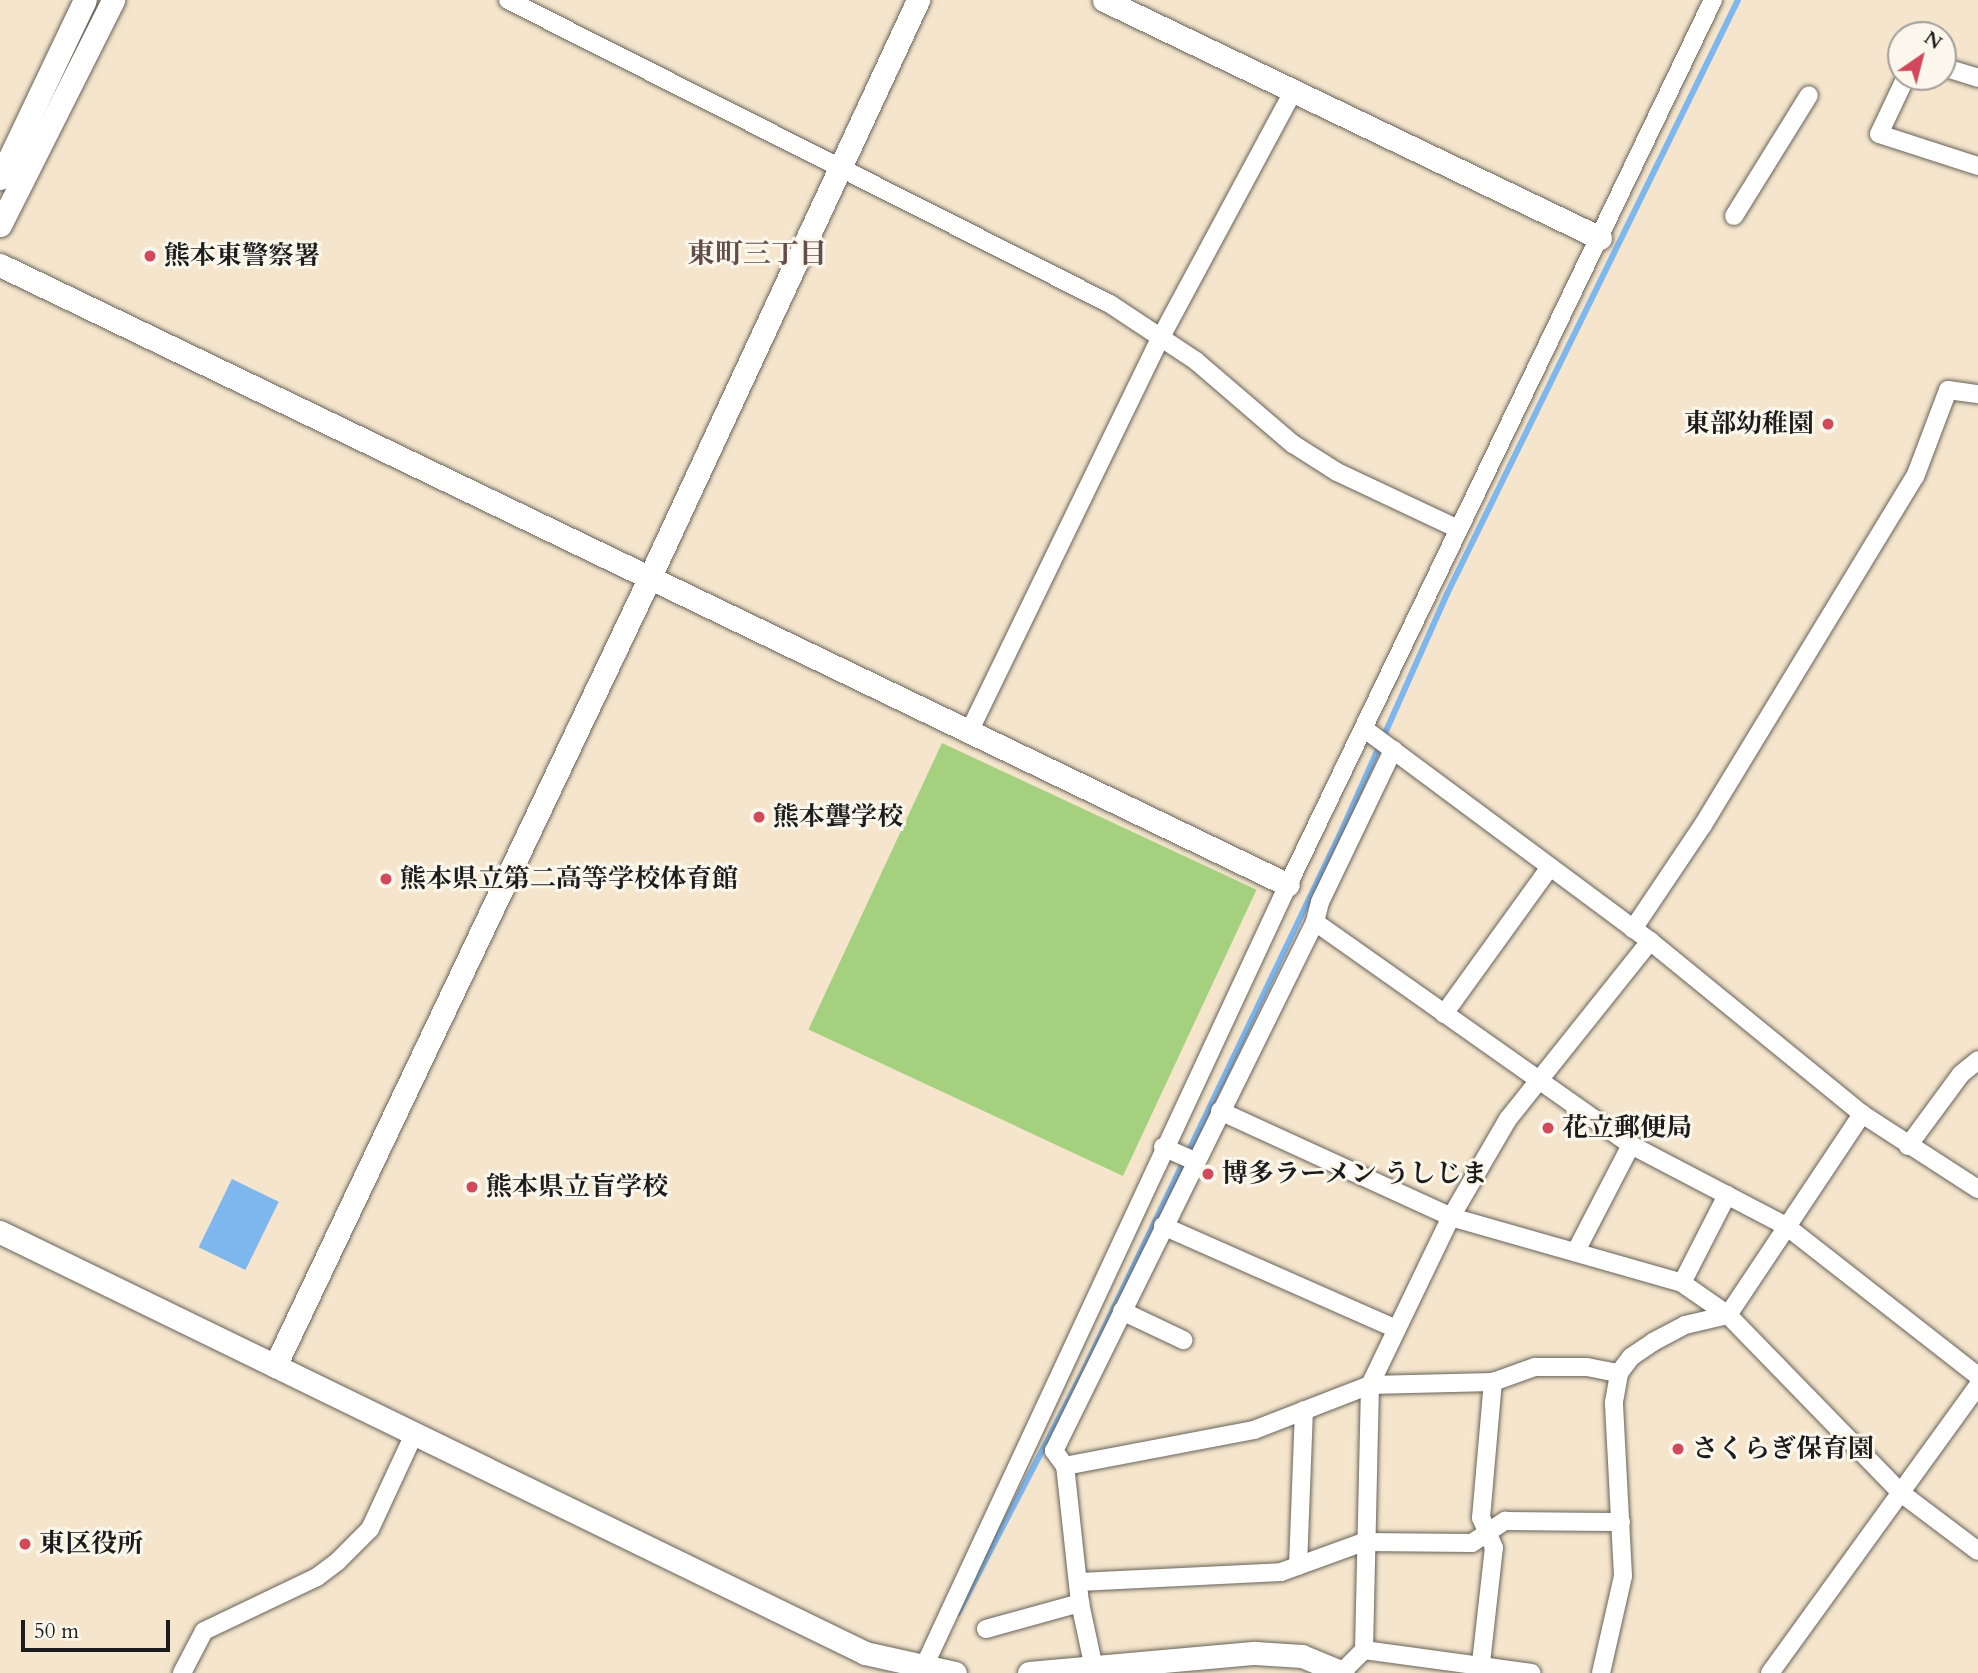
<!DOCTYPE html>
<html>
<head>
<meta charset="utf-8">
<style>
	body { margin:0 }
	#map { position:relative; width:1978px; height:1673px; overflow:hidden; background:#f4e5cc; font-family:Cardo,"Noto Serif JP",serif }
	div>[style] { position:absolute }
	.green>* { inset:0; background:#a5d17e; transform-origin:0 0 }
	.water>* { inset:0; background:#7eb6ee; transform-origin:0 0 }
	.stream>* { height:6px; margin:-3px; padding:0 3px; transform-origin:3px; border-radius:3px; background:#7eb6ee }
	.roads { filter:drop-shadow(0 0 2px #68625a) drop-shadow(0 0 2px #68625a) }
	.minor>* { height:18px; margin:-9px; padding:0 9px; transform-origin:9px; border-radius:9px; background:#fff }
	.tertiary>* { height:23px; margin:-11.5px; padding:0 11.5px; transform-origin:11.5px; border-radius:11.5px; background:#fff }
	.dots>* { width:19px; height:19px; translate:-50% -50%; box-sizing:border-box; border:4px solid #fbf7ec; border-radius:50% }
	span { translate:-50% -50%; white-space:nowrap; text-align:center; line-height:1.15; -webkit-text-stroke:6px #fbf7ec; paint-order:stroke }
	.poi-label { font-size:26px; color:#1c1c1c; font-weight:700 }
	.left { translate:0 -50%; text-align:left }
	.right { translate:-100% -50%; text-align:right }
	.neighbourhood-label { font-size:28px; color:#624d4a; font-weight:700 }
	.north { position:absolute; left:1887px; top:21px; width:70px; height:70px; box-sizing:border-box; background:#fbf7ec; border:2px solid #a29f99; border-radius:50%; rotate:35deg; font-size:19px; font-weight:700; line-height:28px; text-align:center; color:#1c1c1c }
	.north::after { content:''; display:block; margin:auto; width:24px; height:32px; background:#d1495b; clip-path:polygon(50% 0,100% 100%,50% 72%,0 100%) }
	.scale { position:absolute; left:21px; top:1620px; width:149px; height:32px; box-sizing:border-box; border:4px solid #1c1c1c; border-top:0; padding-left:9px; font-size:21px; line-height:24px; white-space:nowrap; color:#1c1c1c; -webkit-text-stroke:5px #fbf7ec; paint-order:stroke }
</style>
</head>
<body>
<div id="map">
	<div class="green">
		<i style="left:942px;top:743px;width:347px;height:316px;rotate:25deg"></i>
	</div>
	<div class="water">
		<i style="left:232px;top:1179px;width:52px;height:76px;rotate:26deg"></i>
	</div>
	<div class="stream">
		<i style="left:958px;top:1613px;width:278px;rotate:-62.6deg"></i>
		<i style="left:1086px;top:1366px;width:594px;rotate:-64.47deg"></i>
		<i style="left:1342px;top:830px;width:258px;rotate:-66deg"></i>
		<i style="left:1447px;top:594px;width:661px;rotate:-63.9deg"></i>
	</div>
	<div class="roads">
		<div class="minor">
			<i style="left:508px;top:0;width:674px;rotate:26.79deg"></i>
			<i style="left:1110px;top:304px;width:103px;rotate:33.5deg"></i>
			<i style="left:1196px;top:361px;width:128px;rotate:40.6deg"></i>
			<i style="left:1293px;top:444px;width:52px;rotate:32.5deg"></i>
			<i style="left:1337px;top:472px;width:134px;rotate:25.2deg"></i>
			<i style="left:1943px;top:67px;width:37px;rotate:17deg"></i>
			<i style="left:1906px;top:77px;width:63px;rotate:115.3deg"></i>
			<i style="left:1879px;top:134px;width:104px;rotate:17.9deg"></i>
			<i style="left:1734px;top:216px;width:142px;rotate:-58.2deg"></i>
			<i style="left:1366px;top:730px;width:354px;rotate:36.6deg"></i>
			<i style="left:1650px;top:941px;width:274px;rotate:39.2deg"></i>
			<i style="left:1862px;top:1114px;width:138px;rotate:32.9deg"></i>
			<i style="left:968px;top:734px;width:444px;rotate:-64.1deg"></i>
			<i style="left:1162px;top:335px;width:278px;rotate:-61.7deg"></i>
			<i style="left:1315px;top:922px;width:387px;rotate:35.2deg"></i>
			<i style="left:1631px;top:1145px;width:175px;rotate:27.6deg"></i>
			<i style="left:1786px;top:1226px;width:244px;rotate:38deg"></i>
			<i style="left:1633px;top:929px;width:125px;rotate:-56.1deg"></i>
			<i style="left:1703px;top:825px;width:407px;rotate:-58.7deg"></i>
			<i style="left:1915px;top:477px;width:93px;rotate:-69.2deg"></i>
			<i style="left:1948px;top:390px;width:30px;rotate:8deg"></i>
			<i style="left:1444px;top:1014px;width:181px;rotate:-54.2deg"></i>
			<i style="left:1220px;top:1111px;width:254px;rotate:24.6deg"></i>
			<i style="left:1451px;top:1217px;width:240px;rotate:15.9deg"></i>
			<i style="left:1682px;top:1283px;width:56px;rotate:34.8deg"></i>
			<i style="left:1728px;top:1315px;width:248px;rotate:45.8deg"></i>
			<i style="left:1901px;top:1493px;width:96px;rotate:37deg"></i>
			<i style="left:1908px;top:1146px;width:89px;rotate:-53.6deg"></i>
			<i style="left:1961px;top:1074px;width:22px;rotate:-39deg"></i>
			<i style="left:1163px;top:1147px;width:34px;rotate:24deg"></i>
			<i style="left:1163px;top:1226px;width:255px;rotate:23.8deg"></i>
			<i style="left:1576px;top:1251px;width:119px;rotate:-62.6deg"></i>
			<i style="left:1682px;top:1283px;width:99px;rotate:-62.9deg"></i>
			<i style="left:1122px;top:1311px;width:68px;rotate:25.4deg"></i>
			<i style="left:1065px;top:1466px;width:192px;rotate:-10.8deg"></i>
			<i style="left:1254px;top:1430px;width:124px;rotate:-21.2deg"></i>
			<i style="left:1370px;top:1385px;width:123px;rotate:-1.4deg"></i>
			<i style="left:1493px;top:1382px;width:45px;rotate:-19.7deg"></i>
			<i style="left:1535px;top:1367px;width:52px"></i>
			<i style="left:1587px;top:1367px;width:33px;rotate:11deg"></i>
			<i style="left:1298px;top:1566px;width:156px;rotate:-87.8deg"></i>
			<i style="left:1079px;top:1582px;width:202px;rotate:-2.8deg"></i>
			<i style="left:1281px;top:1572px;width:88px;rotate:-19.9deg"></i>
			<i style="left:1364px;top:1542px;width:108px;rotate:0.5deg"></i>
			<i style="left:1472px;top:1543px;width:40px;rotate:-34deg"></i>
			<i style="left:1505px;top:1521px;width:116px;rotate:0.5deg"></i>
			<i style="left:986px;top:1629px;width:98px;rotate:-15.5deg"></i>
			<i style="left:1364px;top:1650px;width:169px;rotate:7.8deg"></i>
			<i style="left:1481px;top:1663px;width:116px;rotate:-83.6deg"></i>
			<i style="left:1494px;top:1548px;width:33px;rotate:-113deg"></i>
			<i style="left:1481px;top:1518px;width:137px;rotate:-85deg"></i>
			<i style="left:1342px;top:1672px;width:31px;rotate:-45deg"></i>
			<i style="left:1364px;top:1650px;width:265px;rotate:-88.7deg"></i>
			<i style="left:1370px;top:1385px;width:187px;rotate:-64.3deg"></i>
			<i style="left:1451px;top:1217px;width:113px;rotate:-59.8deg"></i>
			<i style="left:1508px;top:1119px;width:228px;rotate:-51.4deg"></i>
			<i style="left:182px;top:1673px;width:47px;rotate:-62.4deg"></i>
			<i style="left:204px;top:1631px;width:125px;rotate:-25.5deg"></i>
			<i style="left:317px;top:1577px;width:26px;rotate:-37deg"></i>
			<i style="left:338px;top:1561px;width:45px;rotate:-45deg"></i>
			<i style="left:370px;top:1529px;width:105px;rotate:-65.1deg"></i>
			<i style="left:921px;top:1673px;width:869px;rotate:-65.03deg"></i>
			<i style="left:1288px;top:885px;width:982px;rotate:-64.35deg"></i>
			<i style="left:1095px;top:1673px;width:72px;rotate:-102.1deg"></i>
			<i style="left:1080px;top:1603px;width:138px;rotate:-96.2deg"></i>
			<i style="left:1065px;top:1466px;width:19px;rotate:-126deg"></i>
			<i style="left:1054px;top:1451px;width:590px;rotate:-63.74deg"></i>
			<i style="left:1315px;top:922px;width:21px;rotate:-76deg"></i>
			<i style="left:1320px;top:902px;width:169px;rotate:-64.3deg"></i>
			<i style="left:1601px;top:1673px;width:99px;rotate:-77.2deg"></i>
			<i style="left:1623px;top:1576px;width:174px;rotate:-93deg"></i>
			<i style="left:1614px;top:1402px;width:29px;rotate:-80deg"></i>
			<i style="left:1619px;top:1373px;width:20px;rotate:-53deg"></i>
			<i style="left:1631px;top:1357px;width:27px;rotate:-34deg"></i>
			<i style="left:1653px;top:1342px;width:36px;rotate:-28deg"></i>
			<i style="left:1685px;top:1325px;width:44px;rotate:-13.1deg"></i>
			<i style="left:1728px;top:1315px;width:242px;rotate:-56.3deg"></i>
			<i style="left:1770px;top:1673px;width:354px;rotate:-54.1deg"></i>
		</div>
		<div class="tertiary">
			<i style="left:1104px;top:0;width:550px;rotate:25.63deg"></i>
			<i style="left:0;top:178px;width:197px;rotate:-64.5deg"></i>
			<i style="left:0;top:225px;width:252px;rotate:-63.3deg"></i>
			<i style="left:0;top:265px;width:1429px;rotate:25.7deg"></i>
			<i style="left:0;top:1232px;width:962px;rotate:25.95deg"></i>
			<i style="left:865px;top:1653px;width:92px;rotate:12.5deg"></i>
			<i style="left:275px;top:1366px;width:869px;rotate:-64.58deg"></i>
			<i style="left:648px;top:581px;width:641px;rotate:-65.07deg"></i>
			<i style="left:1029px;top:1673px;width:227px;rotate:-5.1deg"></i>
			<i style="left:1255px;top:1653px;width:47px;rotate:3.7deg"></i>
			<i style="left:1302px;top:1656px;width:44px;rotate:22.5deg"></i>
		</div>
	</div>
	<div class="dots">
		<i style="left:150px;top:256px;background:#d1495b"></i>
		<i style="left:1828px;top:424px;background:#d1495b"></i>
		<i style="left:759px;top:817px;background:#d1495b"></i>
		<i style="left:386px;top:879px;background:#d1495b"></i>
		<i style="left:1548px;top:1128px;background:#d1495b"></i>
		<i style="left:1208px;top:1174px;background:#d1495b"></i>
		<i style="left:472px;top:1187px;background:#d1495b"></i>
		<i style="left:1678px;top:1449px;background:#d1495b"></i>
		<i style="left:25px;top:1544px;background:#d1495b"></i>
	</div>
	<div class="poi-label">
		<span class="left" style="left:164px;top:256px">熊本東警察署</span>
		<span class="right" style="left:1814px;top:424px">東部幼稚園</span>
		<span class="left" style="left:773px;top:817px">熊本聾学校</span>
		<span class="left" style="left:400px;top:879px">熊本県立第二高等学校体育館</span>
		<span class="left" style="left:1562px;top:1128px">花立郵便局</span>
		<span class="left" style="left:1222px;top:1174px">博多ラーメン うしじま</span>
		<span class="left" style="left:486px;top:1187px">熊本県立盲学校</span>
		<span class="left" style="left:1692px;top:1449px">さくらぎ保育園</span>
		<span class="left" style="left:39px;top:1544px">東区役所</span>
	</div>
	<div class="neighbourhood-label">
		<span style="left:757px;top:254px">東町三丁目</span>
	</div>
	<div class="north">N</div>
	<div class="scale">50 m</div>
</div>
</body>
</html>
